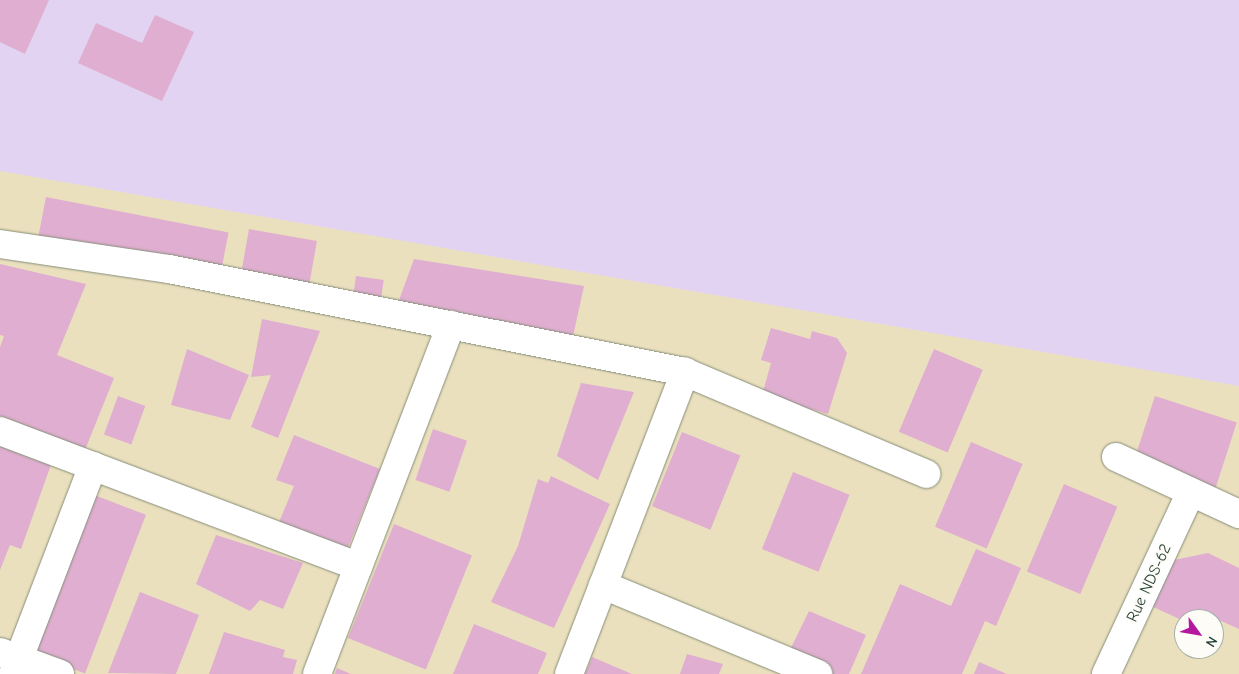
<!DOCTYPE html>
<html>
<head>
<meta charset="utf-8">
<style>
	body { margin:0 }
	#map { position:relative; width:1239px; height:674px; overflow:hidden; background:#ebe0be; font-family:"Comic Neue",sans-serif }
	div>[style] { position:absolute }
	.built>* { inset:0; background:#e3d3f2 }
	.building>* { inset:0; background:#dfaed0; transform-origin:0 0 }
	.roads { filter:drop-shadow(0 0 1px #858e79) drop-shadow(0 0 1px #858e79) }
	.minor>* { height:28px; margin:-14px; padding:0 14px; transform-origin:14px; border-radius:14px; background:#fff }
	span { translate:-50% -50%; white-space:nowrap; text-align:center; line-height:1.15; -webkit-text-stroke:4px #fdfcf7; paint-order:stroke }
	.street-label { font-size:16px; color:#1f3d34 }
	.north { position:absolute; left:1174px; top:609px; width:50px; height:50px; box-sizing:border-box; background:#fdfcf7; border:1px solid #a4b0a9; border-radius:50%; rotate:122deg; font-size:14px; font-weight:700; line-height:20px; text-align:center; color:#1f3d34 }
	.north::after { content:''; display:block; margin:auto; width:18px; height:22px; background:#b5179e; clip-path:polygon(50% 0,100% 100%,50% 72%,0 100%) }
</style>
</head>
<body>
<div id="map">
	<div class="built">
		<i style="clip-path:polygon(0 0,1239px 0,1239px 386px,0 171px)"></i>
	</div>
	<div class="building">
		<i style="clip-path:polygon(0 0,49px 0,25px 54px,0 42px)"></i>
		<i style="clip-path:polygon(155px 15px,194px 32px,162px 101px,78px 63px,96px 23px,142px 43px)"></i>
		<i style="left:46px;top:197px;width:186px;height:44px;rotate:11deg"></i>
		<i style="left:249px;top:229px;width:69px;height:45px;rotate:10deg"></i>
		<i style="clip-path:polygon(414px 259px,584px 286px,572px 341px,398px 303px)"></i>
		<i style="clip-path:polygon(0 264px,86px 284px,57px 355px,114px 378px,85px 450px,0 417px,0 347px,4px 336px,0 335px)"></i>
		<i style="left:356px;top:276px;width:28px;height:26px;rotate:8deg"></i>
		<i style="clip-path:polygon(262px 319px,320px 331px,278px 438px,251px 427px,271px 375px,251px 377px)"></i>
		<i style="clip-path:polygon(771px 328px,810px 339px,812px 331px,837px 338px,847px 353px,828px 414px,762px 395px,771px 363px,761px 360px)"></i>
		<i style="clip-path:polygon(187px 349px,249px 375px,230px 420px,171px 405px)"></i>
		<i style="left:934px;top:349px;width:53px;height:90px;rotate:23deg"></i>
		<i style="clip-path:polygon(581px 383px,634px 392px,598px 480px,557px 456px)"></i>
		<i style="left:118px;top:396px;width:29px;height:41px;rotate:20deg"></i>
		<i style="left:1155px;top:396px;width:86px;height:70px;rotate:18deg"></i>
		<i style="left:433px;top:429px;width:36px;height:54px;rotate:19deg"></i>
		<i style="left:682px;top:432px;width:63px;height:80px;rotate:22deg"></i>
		<i style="clip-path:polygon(294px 435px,380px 469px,345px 555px,277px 527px,294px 486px,276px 480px)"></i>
		<i style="left:971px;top:442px;width:56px;height:92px;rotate:23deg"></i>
		<i style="clip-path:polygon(0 443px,52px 462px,21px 549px,10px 545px,0 570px)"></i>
		<i style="left:793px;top:472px;width:61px;height:83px;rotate:22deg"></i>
		<i style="clip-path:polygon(551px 476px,610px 504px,554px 628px,491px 602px,518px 546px,538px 479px,548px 483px)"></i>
		<i style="left:1064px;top:484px;width:58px;height:95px;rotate:23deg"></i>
		<i style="left:89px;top:493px;width:61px;height:170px;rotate:21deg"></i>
		<i style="left:394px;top:524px;width:84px;height:123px;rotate:22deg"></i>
		<i style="clip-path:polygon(216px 535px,303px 563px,283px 609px,260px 600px,250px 611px,196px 584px)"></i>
		<i style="clip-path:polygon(976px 549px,1021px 568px,996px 626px,985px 621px,962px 674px,861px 674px,900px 584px,951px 606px)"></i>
		<i style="clip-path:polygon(1208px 553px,1239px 568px,1239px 629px,1221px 621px,1214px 637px,1214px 619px,1184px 621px,1151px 606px,1169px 561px)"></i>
		<i style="clip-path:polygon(140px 592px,199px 615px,176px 674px,108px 673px)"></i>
		<i style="clip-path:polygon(809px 611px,866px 635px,849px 674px,824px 674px,786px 658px)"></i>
		<i style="clip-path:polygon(474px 624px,547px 653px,538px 674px,453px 674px)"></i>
		<i style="clip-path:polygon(224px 632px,285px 650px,283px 657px,297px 660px,293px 674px,209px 674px)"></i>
		<i style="clip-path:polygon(687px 654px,723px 664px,719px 674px,680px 674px)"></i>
		<i style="clip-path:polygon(592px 657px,632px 674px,585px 674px)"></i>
		<i style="clip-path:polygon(979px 662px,1007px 674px,974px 674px)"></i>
		<i style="clip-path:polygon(337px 668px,351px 674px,335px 674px)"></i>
	</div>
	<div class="roads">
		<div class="minor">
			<i style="left:0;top:244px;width:171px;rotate:8.4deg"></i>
			<i style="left:169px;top:269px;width:526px;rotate:11.29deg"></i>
			<i style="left:685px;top:372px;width:262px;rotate:22.9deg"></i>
			<i style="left:0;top:431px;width:383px;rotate:20.7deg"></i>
			<i style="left:1116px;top:457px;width:136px;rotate:24.9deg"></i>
			<i style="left:603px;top:585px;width:233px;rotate:22.5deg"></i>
			<i style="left:0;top:652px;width:64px;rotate:20.1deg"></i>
			<i style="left:13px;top:674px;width:223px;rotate:-69deg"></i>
			<i style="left:317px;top:674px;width:374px;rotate:-69deg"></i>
			<i style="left:569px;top:674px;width:324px;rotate:-69deg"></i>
			<i style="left:1106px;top:674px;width:201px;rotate:-65deg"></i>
		</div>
	</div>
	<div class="street-label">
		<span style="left:1149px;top:583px;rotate:-65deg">Rue NDS-62</span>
	</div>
	<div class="north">N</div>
</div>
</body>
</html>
